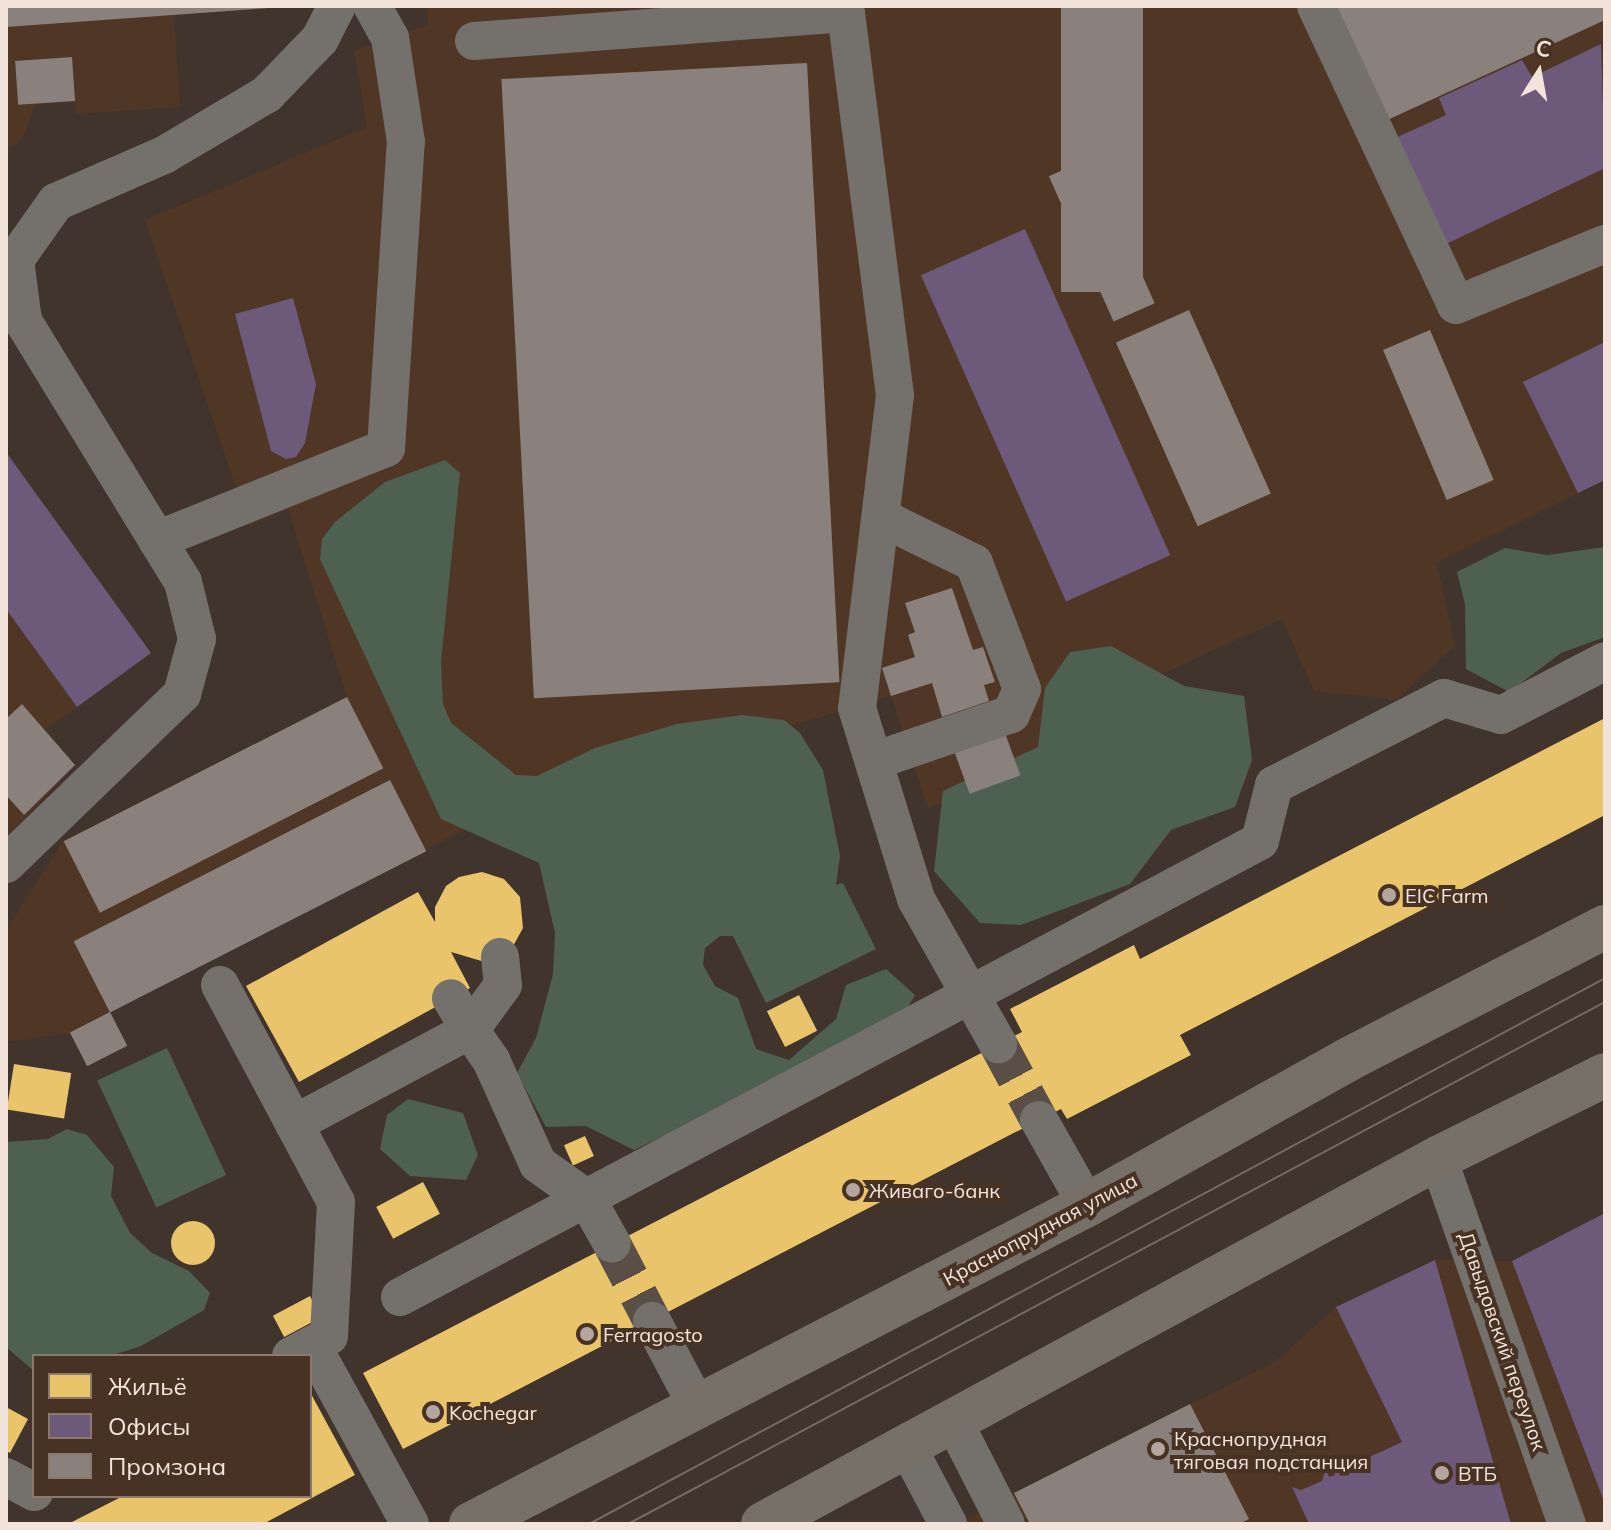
<!DOCTYPE html>
<html>
<head>
<meta charset="utf-8">
<style>
	body { margin:0 }
	#map { position:relative; width:1611px; height:1530px; overflow:hidden; background:#40342c; font-family:Mulish,sans-serif }
	div>[style] { position:absolute }
	.built>* { inset:0; background:#503625 }
	.green>* { inset:0; background:#4e6150; transform-origin:0 0 }
	.homes>* { inset:0; background:#e9c46a; transform-origin:0 0 }
	.round { border-radius:50% }
	.offices>* { inset:0; background:#6d597a; transform-origin:0 0 }
	.industry>* { inset:0; background:#8a817c; transform-origin:0 0 }
	.minor-tunnel>* { height:38px; margin-top:-19px; transform-origin:0; background:repeating-linear-gradient(90deg,#5b4e46 0 38px,transparent 0 57px) }
	.minor>* { height:38px; margin:-19px; padding:0 19px; transform-origin:19px; border-radius:19px; background:#74706c }
	.major>* { height:44px; margin:-22px; padding:0 22px; transform-origin:22px; border-radius:22px; background:#767069 }
	.tram>* { height:2px; margin:-1px; padding:0 1px; transform-origin:1px; border-radius:1px; background:#726a64 }
	.dots>* { width:22px; height:22px; translate:-50% -50%; box-sizing:border-box; border:4px solid #483224; border-radius:50% }
	span { translate:-50% -50%; white-space:nowrap; text-align:center; line-height:1.15; -webkit-text-stroke:8px #483224; paint-order:stroke }
	.poi-label { font-size:20px; color:#f2e4db }
	.left { translate:0 -50%; text-align:left }
	.street-label { font-size:20px; color:#f2e4db }
	.frame { position:absolute; inset:0; border:8px solid #f2e4db; pointer-events:none }
	.legend { position:absolute; left:32px; top:1354px; width:280px; height:144px; box-sizing:border-box; background:#483224; border:2px solid #8c796d; margin:0; padding:10px 14px; list-style:none; font-size:24px; color:#f2e4db }
	.legend li { display:flex; align-items:center; gap:16px; height:40px }
	.legend b { width:40px; border:2px solid #8c796d }
	.north { position:absolute; left:1499px; top:32px; width:80px; height:80px; -webkit-text-stroke:6px #483224; paint-order:stroke; rotate:11deg; font-size:22px; font-weight:700; line-height:32px; text-align:center; color:#f2e4db }
	.north::after { content:''; display:block; margin:auto; width:28px; height:36px; background:#f2e4db; clip-path:polygon(50% 0,100% 100%,50% 72%,0 100%) }
</style>
</head>
<body>
<div id="map">
	<div class="built">
		<i style="clip-path:polygon(6px 6px,284px 6px,284px 7px,174px 15px,180px 107px,76px 114px,75px 101px,35px 105px,23px 138px,6px 150px)"></i>
		<i style="clip-path:polygon(427px 6px,1605px 6px,1605px 480px,1437px 563px,1455px 646px,1396px 700px,1314px 691px,1282px 619px,1136px 686px,969px 792px,928px 808px,891px 696px,491px 816px,70px 1033px,6px 1042px,6px 930px,63px 841px,347px 697px,288px 509px,249px 526px,145px 220px,367px 127px,354px 51px,428px 25px)"></i>
		<i style="clip-path:polygon(6px 609px,77px 707px,44px 730px,75px 765px,6px 839px)"></i>
		<i style="clip-path:polygon(1605px 1213px,1605px 1524px,957px 1524px,1276px 1361px,1336px 1307px,1435px 1260px,1513px 1261px)"></i>
	</div>
	<div class="green">
		<i style="clip-path:polygon(445px 460px,460px 473px,441px 661px,443px 704px,451px 723px,516px 775px,537px 776px,595px 748px,677px 724px,742px 715px,784px 720px,800px 733px,823px 770px,840px 856px,836px 885px,843px 883px,876px 949px,766px 1003px,733px 936px,720px 936px,705px 948px,703px 965px,715px 986px,738px 998px,756px 1049px,789px 1060px,836px 1019px,846px 985px,886px 969px,915px 995px,898px 1024px,634px 1150px,586px 1126px,546px 1127px,517px 1073px,536px 1038px,553px 974px,555px 933px,539px 863px,441px 819px,320px 559px,322px 539px,335px 522px,385px 482px)"></i>
		<i style="clip-path:polygon(1605px 547px,1605px 637px,1561px 653px,1509px 692px,1466px 669px,1465px 604px,1457px 572px,1505px 548px,1547px 555px)"></i>
		<i style="clip-path:polygon(1111px 646px,1184px 686px,1244px 696px,1252px 760px,1235px 807px,1171px 830px,1130px 884px,1021px 925px,980px 923px,934px 871px,943px 791px,1038px 747px,1045px 688px,1070px 652px)"></i>
		<i style="left:167px;top:1048px;width:140px;height:77px;rotate:65deg"></i>
		<i style="clip-path:polygon(408px 1099px,463px 1113px,478px 1155px,466px 1180px,410px 1176px,380px 1149px,387px 1115px)"></i>
		<i style="clip-path:polygon(67px 1129px,87px 1135px,114px 1167px,111px 1196px,130px 1233px,152px 1253px,189px 1271px,210px 1293px,204px 1310px,141px 1346px,110px 1356px,34px 1356px,34px 1371px,6px 1347px,6px 1142px,48px 1139px)"></i>
	</div>
	<div class="homes">
		<i style="clip-path:polygon(1605px 718px,1605px 815px,1180px 1035px,1191px 1055px,1067px 1119px,1061px 1109px,1039px 1120px,403px 1449px,363px 1373px,1022px 1032px,1010px 1009px,1134px 945px,1140px 959px)"></i>
		<i style="clip-path:polygon(482px 872px,504px 879px,520px 897px,523px 928px,512px 948px,485px 962px,451px 952px,470px 988px,299px 1082px,246px 986px,418px 892px,435px 922px,435px 907px,446px 886px,459px 877px)"></i>
		<i style="left:799px;top:995px;width:40px;height:36px;rotate:63deg"></i>
		<i style="left:14px;top:1064px;width:58px;height:46px;rotate:9deg"></i>
		<i style="left:585px;top:1136px;width:22px;height:23px;rotate:66deg"></i>
		<i style="left:423px;top:1182px;width:36px;height:53px;rotate:62deg"></i>
		<i class="round" style="left:171px;top:1221px;width:44px;height:44px"></i>
		<i style="left:310px;top:1296px;width:24px;height:42px;rotate:62deg"></i>
		<i style="clip-path:polygon(310px 1392px,355px 1475px,263px 1524px,68px 1524px,123px 1496px,310px 1496px)"></i>
		<i style="clip-path:polygon(6px 1407px,28px 1419px,10px 1453px,6px 1451px)"></i>
	</div>
	<div class="offices">
		<i style="clip-path:polygon(1601px 44px,1605px 168px,1442px 246px,1391px 140px,1446px 115px,1439px 98px,1522px 60px,1532px 77px)"></i>
		<i style="left:1025px;top:229px;width:357px;height:114px;rotate:66deg"></i>
		<i style="clip-path:polygon(293px 298px,316px 384px,305px 443px,296px 457px,286px 459px,271px 451px,235px 314px)"></i>
		<i style="clip-path:polygon(1605px 342px,1605px 480px,1578px 493px,1523px 382px)"></i>
		<i style="clip-path:polygon(6px 452px,151px 653px,77px 707px,6px 609px)"></i>
		<i style="clip-path:polygon(1605px 1213px,1605px 1504px,1512px 1261px)"></i>
		<i style="clip-path:polygon(1435px 1260px,1511px 1524px,1309px 1524px,1292px 1487px,1301px 1490px,1322px 1481px,1326px 1469px,1329px 1477px,1335px 1475px,1331px 1467px,1341px 1470px,1402px 1442px,1336px 1307px)"></i>
	</div>
	<div class="industry">
		<i style="clip-path:polygon(6px 6px,269px 6px,269px 8px,6px 27px)"></i>
		<i style="left:1061px;top:6px;width:82px;height:286px"></i>
		<i style="clip-path:polygon(1331px 6px,1605px 6px,1605px 20px,1383px 122px)"></i>
		<i style="left:72px;top:57px;width:44px;height:57px;rotate:86deg"></i>
		<i style="left:807px;top:63px;width:620px;height:306px;rotate:87deg"></i>
		<i style="left:1090px;top:158px;width:159px;height:45px;rotate:66deg"></i>
		<i style="left:1189px;top:310px;width:201px;height:80px;rotate:66deg"></i>
		<i style="left:1430px;top:330px;width:163px;height:51px;rotate:67deg"></i>
		<i style="clip-path:polygon(952px 588px,973px 650px,983px 647px,995px 682px,984px 685px,989px 701px,942px 717px,932px 683px,891px 696px,882px 668px,915px 657px,908px 635px,915px 632px,905px 603px)"></i>
		<i style="left:347px;top:697px;width:80px;height:318px;rotate:63deg"></i>
		<i style="clip-path:polygon(22px 704px,75px 765px,24px 815px,6px 795px,6px 719px)"></i>
		<i style="left:1005px;top:733px;width:45px;height:54px;rotate:70deg"></i>
		<i style="left:390px;top:780px;width:80px;height:355px;rotate:63deg"></i>
		<i style="left:110px;top:1012px;width:38px;height:45px;rotate:63deg"></i>
		<i style="clip-path:polygon(1190px 1404px,1249px 1519px,1239px 1524px,1030px 1524px,1014px 1493px)"></i>
	</div>
	<div class="minor-tunnel">
		<i style="left:998px;top:1044px;width:86px;rotate:61.7deg"></i>
		<i style="left:612px;top:1244px;width:87px;rotate:62.5deg"></i>
	</div>
	<div class="minor">
		<i style="left:1316px;top:6px;width:330px;rotate:64.9deg"></i>
		<i style="left:1456px;top:305px;width:161px;rotate:-22.3deg"></i>
		<i style="left:474px;top:41px;width:373px;rotate:-4.3deg"></i>
		<i style="left:846px;top:13px;width:385px;rotate:82.7deg"></i>
		<i style="left:895px;top:395px;width:315px;rotate:96.9deg"></i>
		<i style="left:857px;top:708px;width:200px;rotate:72.8deg"></i>
		<i style="left:916px;top:899px;width:167px;rotate:60.5deg"></i>
		<i style="left:157px;top:540px;width:247px;rotate:-21.9deg"></i>
		<i style="left:386px;top:448px;width:307px;rotate:-86.3deg"></i>
		<i style="left:406px;top:142px;width:105px;rotate:-98.7deg"></i>
		<i style="left:390px;top:38px;width:37px;rotate:-119deg"></i>
		<i style="left:874px;top:761px;width:145px;rotate:-18.9deg"></i>
		<i style="left:1011px;top:714px;width:27px;rotate:-66deg"></i>
		<i style="left:1022px;top:689px;width:135px;rotate:-110.9deg"></i>
		<i style="left:974px;top:563px;width:102px;rotate:-153.9deg"></i>
		<i style="left:6px;top:864px;width:245px;rotate:-44deg"></i>
		<i style="left:182px;top:694px;width:57px;rotate:-74.7deg"></i>
		<i style="left:197px;top:639px;width:59px;rotate:-103.8deg"></i>
		<i style="left:183px;top:582px;width:306px;rotate:-121.5deg"></i>
		<i style="left:23px;top:321px;width:62px;rotate:-97.5deg"></i>
		<i style="left:15px;top:260px;width:71px;rotate:-54.7deg"></i>
		<i style="left:56px;top:202px;width:118px;rotate:-23.5deg"></i>
		<i style="left:164px;top:155px;width:120px;rotate:-30.6deg"></i>
		<i style="left:267px;top:94px;width:76px;rotate:-46.1deg"></i>
		<i style="left:320px;top:39px;width:37px;rotate:-63deg"></i>
		<i style="left:500px;top:957px;width:28px;rotate:84deg"></i>
		<i style="left:503px;top:985px;width:56px;rotate:126.3deg"></i>
		<i style="left:470px;top:1030px;width:37px;rotate:55deg"></i>
		<i style="left:491px;top:1060px;width:114px;rotate:65.7deg"></i>
		<i style="left:538px;top:1164px;width:60px;rotate:35.5deg"></i>
		<i style="left:587px;top:1199px;width:51px;rotate:60.9deg"></i>
		<i style="left:220px;top:985px;width:246px;rotate:61.9deg"></i>
		<i style="left:336px;top:1202px;width:134px;rotate:93deg"></i>
		<i style="left:329px;top:1336px;width:43px;rotate:152.2deg"></i>
		<i style="left:1039px;top:1120px;width:98px;rotate:60.5deg"></i>
		<i style="left:294px;top:1124px;width:200px;rotate:-28.1deg"></i>
		<i style="left:470px;top:1030px;width:37px;rotate:-121deg"></i>
		<i style="left:1438px;top:1158px;width:388px;rotate:70.6deg"></i>
		<i style="left:400px;top:1297px;width:973px;rotate:-27.93deg"></i>
		<i style="left:1260px;top:841px;width:58px;rotate:-76deg"></i>
		<i style="left:1274px;top:785px;width:191px;rotate:-27.1deg"></i>
		<i style="left:1444px;top:698px;width:59px;rotate:16.6deg"></i>
		<i style="left:1501px;top:715px;width:117px;rotate:-27.4deg"></i>
		<i style="left:652px;top:1321px;width:98px;rotate:62.1deg"></i>
		<i style="left:312px;top:1345px;width:204px;rotate:61.3deg"></i>
		<i style="left:954px;top:1422px;width:114px;rotate:63deg"></i>
		<i style="left:908px;top:1448px;width:86px;rotate:62.2deg"></i>
		<i style="left:6px;top:1477px;width:32px;rotate:28deg"></i>
	</div>
	<div class="major">
		<i style="left:471px;top:1524px;width:694px;rotate:-27.38deg"></i>
		<i style="left:1087px;top:1205px;width:298px;rotate:-29.1deg"></i>
		<i style="left:1347px;top:1060px;width:290px;rotate:-27.3deg"></i>
		<i style="left:763px;top:1524px;width:768px;rotate:-28.47deg"></i>
		<i style="left:1438px;top:1158px;width:186px;rotate:-26.4deg"></i>
	</div>
	<div class="tram">
		<i style="left:589px;top:1524px;width:1153px;rotate:-28.25deg"></i>
		<i style="left:628px;top:1524px;width:1108px;rotate:-28.12deg"></i>
	</div>
	<div class="dots">
		<i style="left:1389px;top:895px;background:#b4a69e"></i>
		<i style="left:853px;top:1190px;background:#b4a69e"></i>
		<i style="left:587px;top:1334px;background:#b4a69e"></i>
		<i style="left:433px;top:1412px;background:#b4a69e"></i>
		<i style="left:1158px;top:1449px;background:#b4a69e"></i>
		<i style="left:1442px;top:1473px;background:#b4a69e"></i>
	</div>
	<div class="poi-label">
		<span class="left" style="left:1405px;top:895px">EIC Farm</span>
		<span class="left" style="left:869px;top:1190px">Живаго-банк</span>
		<span class="left" style="left:603px;top:1334px">Ferragosto</span>
		<span class="left" style="left:449px;top:1412px">Kochegar</span>
		<span class="left" style="left:1174px;top:1450px">Краснопрудная<br>тяговая подстанция</span>
		<span class="left" style="left:1458px;top:1473px">ВТБ</span>
	</div>
	<div class="street-label">
		<span style="left:1040px;top:1229px;rotate:-28deg">Краснопрудная улица</span>
		<span style="left:1503px;top:1341px;rotate:71deg">Давыдовский переулок</span>
	</div>
	<div class="frame"></div>
	<ul class="legend">
	<li><b style="height:22px;background:#e9c46a"></b>Жильё</li>
	<li><b style="height:22px;background:#6d597a"></b>Офисы</li>
	<li><b style="height:22px;background:#8a817c"></b>Промзона</li>
	</ul>
	<div class="north">С</div>
</div>
</body>
</html>
